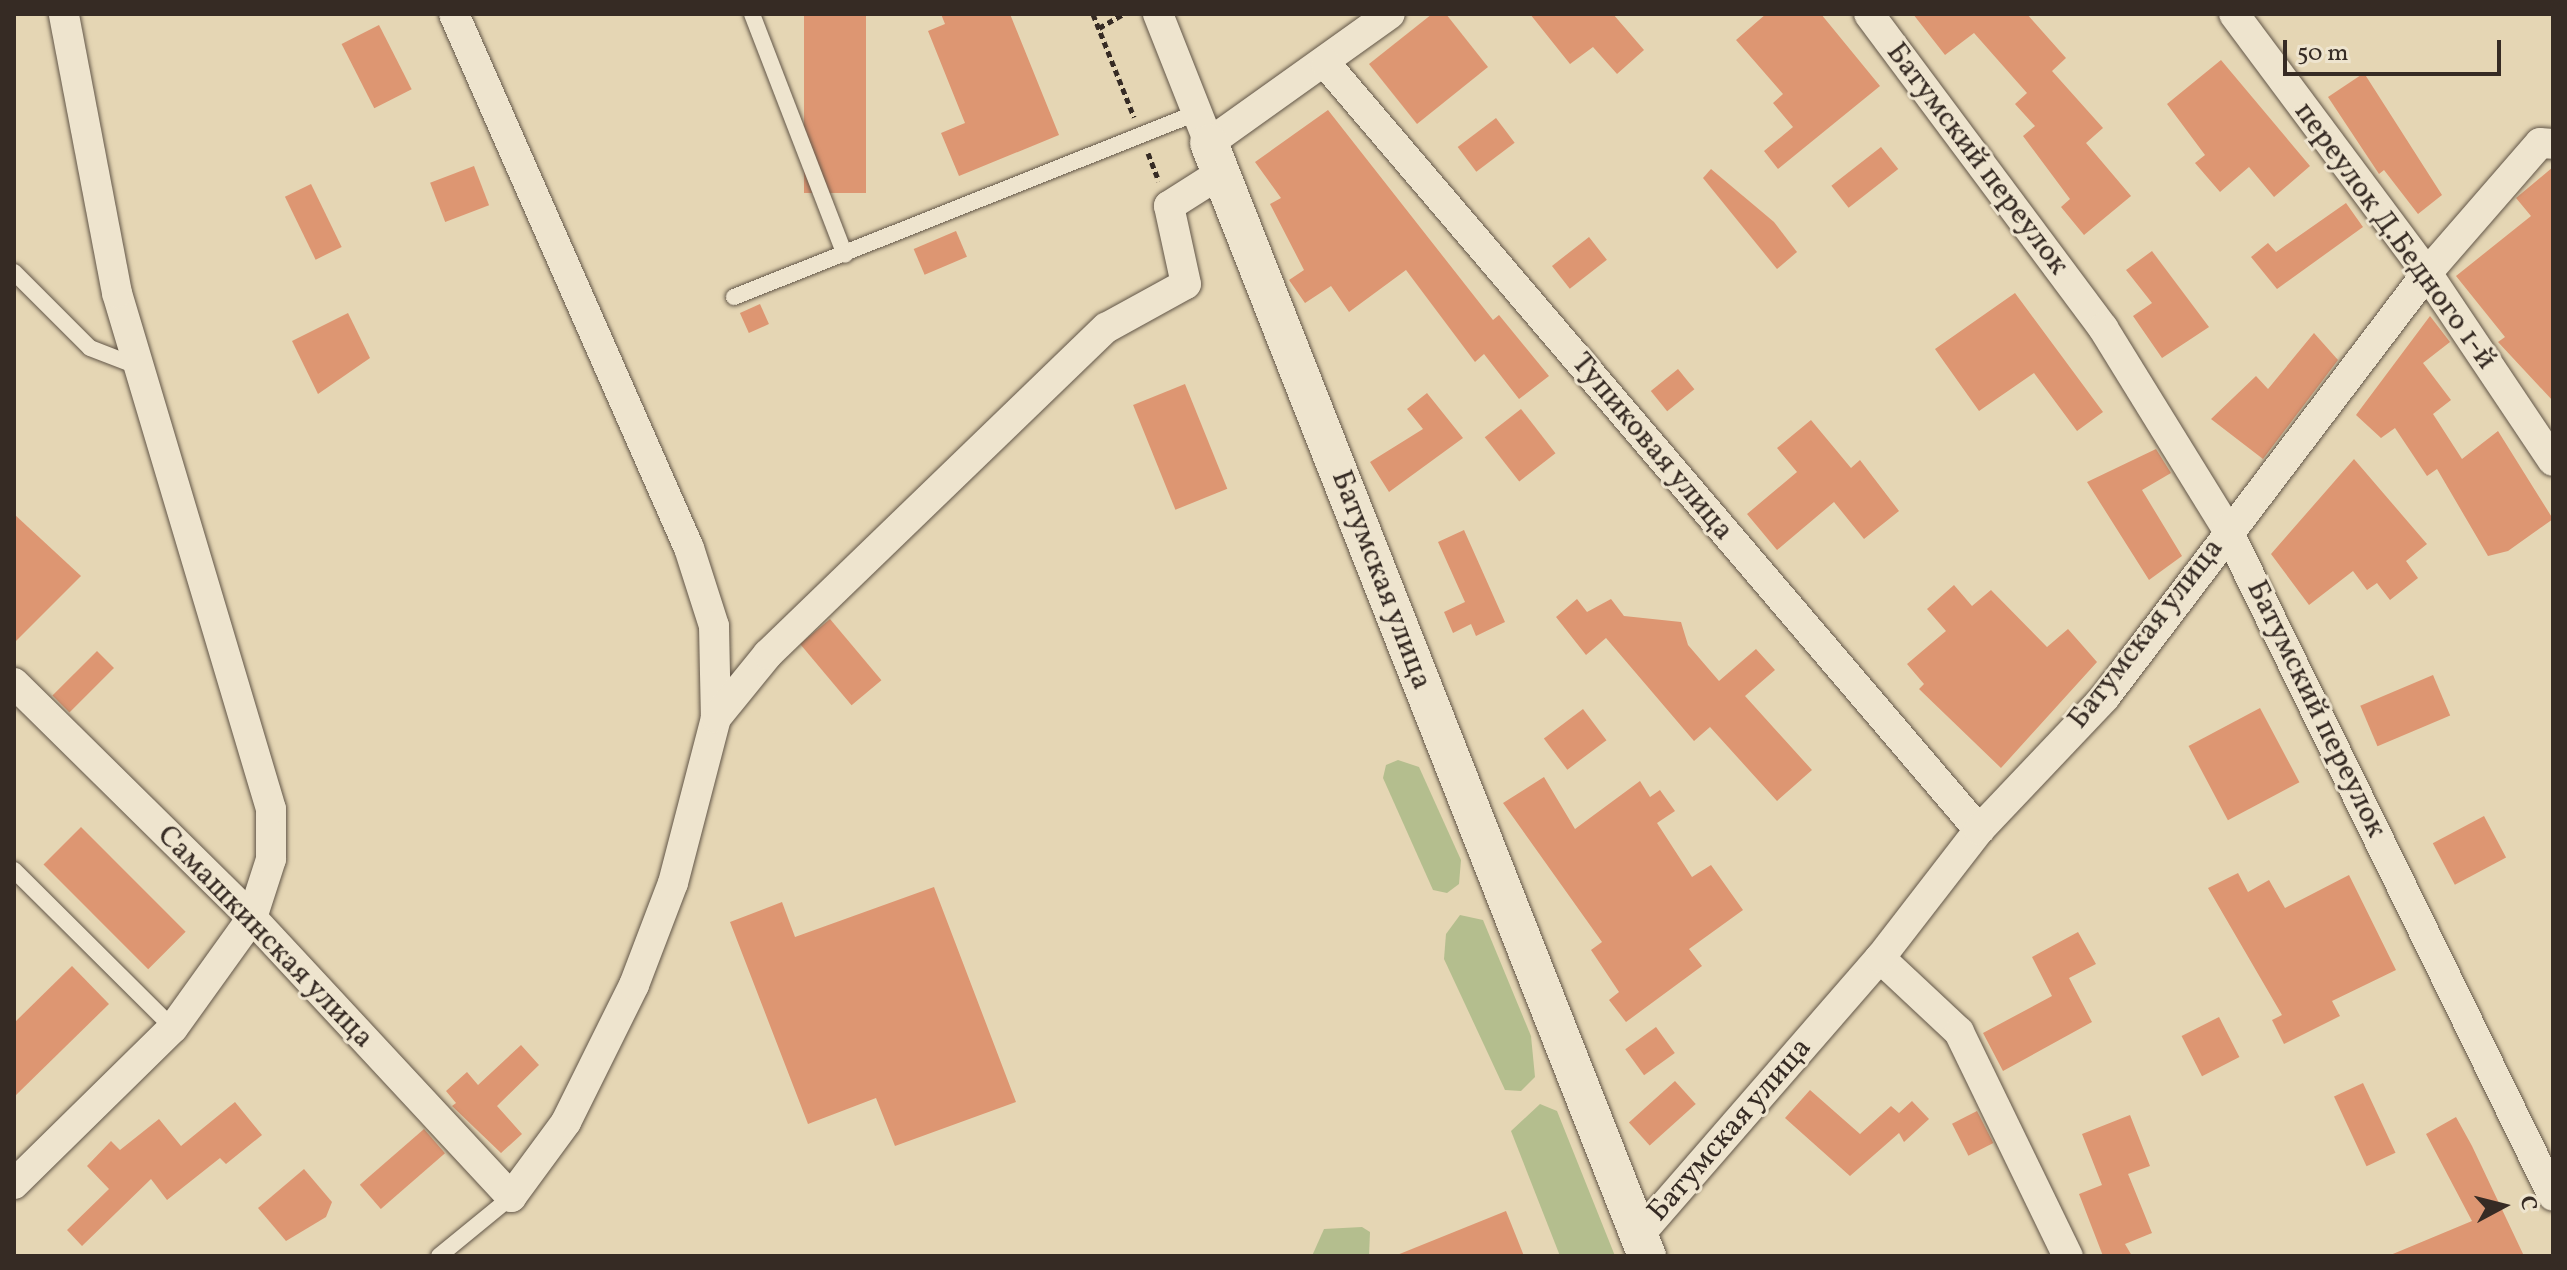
<!DOCTYPE html>
<html>
<head>
<meta charset="utf-8">
<style>
	body { margin:0 }
	#map { position:relative; width:2567px; height:1270px; overflow:hidden; background:#e5d6b4; font-family:Vollkorn,serif }
	div>[style] { position:absolute }
	.green>* { inset:0; background:#b4be8e }
	.building>* { inset:0; background:#dd9672; transform-origin:0 0 }
	.path>* { height:5px; margin-top:-2.5px; transform-origin:0; background:repeating-linear-gradient(90deg,#362b24 0 6px,transparent 0 10px) }
	.roads { filter:drop-shadow(0 0 2px #625648) drop-shadow(0 0 2px #625648) }
	.service>* { height:16px; margin:-8px; padding:0 8px; transform-origin:8px; border-radius:8px; background:#eee4ce }
	.minor>* { height:30px; margin:-15px; padding:0 15px; transform-origin:15px; border-radius:15px; background:#eee4ce }
	.tertiary>* { height:38px; margin:-19px; padding:0 19px; transform-origin:19px; border-radius:19px; background:#eee4ce }
	span { translate:-50% -50%; white-space:nowrap; text-align:center; line-height:1.15; -webkit-text-stroke:6px #eee4ce; paint-order:stroke }
	.street-label { font-size:30px; color:#362b24 }
	.frame { position:absolute; inset:0; border:16px solid #362b24; pointer-events:none }
	.north { position:absolute; left:2463px; top:1166px; width:80px; height:80px; -webkit-text-stroke:6px #eee4ce; paint-order:stroke; rotate:83deg; font-size:22px; font-weight:700; line-height:32px; text-align:center; color:#362b24 }
	.north::after { content:''; display:block; margin:auto; width:28px; height:36px; background:#362b24; clip-path:polygon(50% 0,100% 100%,50% 72%,0 100%) }
	.scale { position:absolute; left:2283px; top:40px; width:218px; height:36px; box-sizing:border-box; border:4px solid #362b24; border-top:0; padding-left:10px; font-size:24px; line-height:28px; white-space:nowrap; color:#362b24; -webkit-text-stroke:6px #eee4ce; paint-order:stroke }
</style>
</head>
<body>
<div id="map">
	<div class="green">
		<i style="clip-path:polygon(1398px 760px,1419px 767px,1461px 860px,1459px 884px,1447px 893px,1433px 890px,1383px 778px,1386px 765px)"></i>
		<i style="clip-path:polygon(1460px 915px,1483px 920px,1531px 1036px,1535px 1077px,1521px 1091px,1505px 1090px,1444px 959px,1446px 934px)"></i>
		<i style="clip-path:polygon(1540px 1104px,1557px 1111px,1615px 1256px,1560px 1256px,1511px 1131px)"></i>
		<i style="clip-path:polygon(1362px 1227px,1370px 1232px,1369px 1256px,1312px 1256px,1324px 1229px)"></i>
	</div>
	<div class="building">
		<i style="left:804px;top:14px;width:62px;height:179px"></i>
		<i style="clip-path:polygon(941px 14px,1010px 14px,1059px 135px,959px 176px,941px 133px,965px 123px,928px 31px,945px 24px)"></i>
		<i style="clip-path:polygon(1432px 14px,1446px 14px,1488px 67px,1417px 124px,1369px 64px)"></i>
		<i style="clip-path:polygon(1530px 14px,1613px 14px,1644px 50px,1617px 74px,1593px 47px,1570px 64px)"></i>
		<i style="clip-path:polygon(1766px 14px,1821px 14px,1880px 86px,1778px 169px,1764px 151px,1793px 127px,1773px 103px,1783px 94px,1736px 40px)"></i>
		<i style="clip-path:polygon(1913px 14px,2027px 14px,2066px 58px,2052px 71px,2103px 128px,2086px 143px,2131px 196px,2084px 235px,2061px 207px,2070px 199px,2023px 136px,2035px 126px,2015px 104px,2027px 93px,1974px 33px,1945px 55px)"></i>
		<i style="left:379px;top:25px;width:72px;height:42px;rotate:63deg"></i>
		<i style="clip-path:polygon(2221px 60px,2310px 166px,2274px 197px,2249px 167px,2220px 192px,2195px 163px,2205px 155px,2167px 104px)"></i>
		<i style="clip-path:polygon(2364px 73px,2442px 195px,2418px 214px,2384px 170px,2379px 174px,2328px 97px)"></i>
		<i style="clip-path:polygon(1328px 110px,1493px 320px,1499px 315px,1549px 376px,1519px 399px,1484px 354px,1475px 362px,1406px 270px,1349px 312px,1331px 286px,1305px 303px,1289px 280px,1304px 270px,1270px 204px,1281px 198px,1255px 162px)"></i>
		<i style="left:1496px;top:118px;width:31px;height:48px;rotate:53deg"></i>
		<i style="left:1881px;top:147px;width:28px;height:63px;rotate:52deg"></i>
		<i style="left:474px;top:166px;width:42px;height:47px;rotate:69deg"></i>
		<i style="clip-path:polygon(2553px 167px,2553px 401px,2498px 342px,2505px 337px,2456px 276px,2531px 216px,2516px 198px)"></i>
		<i style="clip-path:polygon(1711px 169px,1774px 222px,1797px 252px,1777px 269px,1703px 178px)"></i>
		<i style="left:311px;top:184px;width:70px;height:29px;rotate:64deg"></i>
		<i style="clip-path:polygon(2346px 203px,2363px 227px,2277px 289px,2251px 257px,2268px 243px,2276px 252px)"></i>
		<i style="left:956px;top:231px;width:28px;height:46px;rotate:67deg"></i>
		<i style="left:1589px;top:237px;width:29px;height:47px;rotate:52deg"></i>
		<i style="clip-path:polygon(2152px 251px,2209px 327px,2162px 358px,2133px 316px,2152px 303px,2126px 270px)"></i>
		<i style="clip-path:polygon(2015px 293px,2103px 412px,2077px 431px,2034px 373px,1979px 411px,1935px 349px)"></i>
		<i style="left:760px;top:304px;width:22px;height:22px;rotate:66deg"></i>
		<i style="clip-path:polygon(348px 313px,370px 358px,318px 394px,292px 341px)"></i>
		<i style="clip-path:polygon(2430px 316px,2450px 342px,2423px 363px,2451px 400px,2433px 414px,2462px 459px,2498px 431px,2553px 519px,2508px 551px,2488px 556px,2437px 469px,2427px 476px,2395px 428px,2381px 438px,2356px 415px)"></i>
		<i style="clip-path:polygon(2314px 333px,2338px 360px,2263px 459px,2211px 419px,2256px 376px,2268px 389px)"></i>
		<i style="left:1678px;top:369px;width:26px;height:35px;rotate:51deg"></i>
		<i style="left:1185px;top:384px;width:113px;height:56px;rotate:68deg"></i>
		<i style="clip-path:polygon(1427px 393px,1463px 438px,1389px 492px,1370px 462px,1423px 429px,1407px 409px)"></i>
		<i style="left:1521px;top:409px;width:56px;height:46px;rotate:52deg"></i>
		<i style="clip-path:polygon(1811px 420px,1851px 468px,1860px 460px,1899px 511px,1864px 539px,1834px 502px,1777px 550px,1747px 514px,1797px 472px,1777px 448px)"></i>
		<i style="clip-path:polygon(2156px 449px,2171px 473px,2142px 490px,2182px 556px,2149px 580px,2087px 482px)"></i>
		<i style="clip-path:polygon(2354px 459px,2427px 544px,2406px 561px,2418px 578px,2390px 600px,2377px 583px,2367px 590px,2353px 571px,2309px 605px,2271px 554px)"></i>
		<i style="clip-path:polygon(14px 514px,81px 576px,14px 643px)"></i>
		<i style="clip-path:polygon(1464px 530px,1505px 622px,1476px 636px,1471px 624px,1453px 633px,1444px 612px,1465px 602px,1438px 542px)"></i>
		<i style="clip-path:polygon(1954px 585px,1972px 606px,1991px 590px,2047px 647px,2068px 629px,2097px 662px,2001px 768px,1919px 689px,1924px 684px,1907px 664px,1946px 631px,1927px 609px)"></i>
		<i style="clip-path:polygon(1577px 599px,1587px 612px,1611px 599px,1624px 616px,1681px 622px,1688px 645px,1719px 681px,1756px 649px,1775px 670px,1745px 696px,1812px 770px,1777px 801px,1710px 727px,1694px 741px,1606px 638px,1586px 655px,1556px 617px)"></i>
		<i style="left:830px;top:619px;width:80px;height:39px;rotate:50deg"></i>
		<i style="left:97px;top:651px;width:24px;height:63px;rotate:45deg"></i>
		<i style="left:2433px;top:675px;width:44px;height:79px;rotate:67deg"></i>
		<i style="left:2260px;top:708px;width:84px;height:81px;rotate:62deg"></i>
		<i style="left:1583px;top:709px;width:39px;height:49px;rotate:53deg"></i>
		<i style="clip-path:polygon(1544px 777px,1575px 829px,1640px 781px,1650px 797px,1660px 790px,1675px 811px,1657px 823px,1692px 877px,1711px 865px,1743px 910px,1689px 949px,1702px 966px,1626px 1022px,1609px 1000px,1619px 992px,1591px 950px,1602px 942px,1503px 803px)"></i>
		<i style="left:2484px;top:816px;width:47px;height:58px;rotate:62deg"></i>
		<i style="left:81px;top:827px;width:148px;height:53px;rotate:45deg"></i>
		<i style="clip-path:polygon(2238px 873px,2248px 892px,2269px 880px,2285px 908px,2349px 875px,2396px 970px,2332px 1001px,2340px 1016px,2284px 1044px,2272px 1020px,2282px 1015px,2208px 888px)"></i>
		<i style="clip-path:polygon(934px 887px,1016px 1102px,895px 1146px,876px 1098px,808px 1124px,730px 922px,782px 902px,795px 937px)"></i>
		<i style="clip-path:polygon(2078px 932px,2096px 964px,2069px 978px,2092px 1022px,2003px 1071px,1983px 1033px,2052px 996px,2032px 957px)"></i>
		<i style="clip-path:polygon(72px 966px,109px 1004px,14px 1097px,14px 1023px)"></i>
		<i style="left:2219px;top:1017px;width:45px;height:42px;rotate:63deg"></i>
		<i style="left:1656px;top:1027px;width:32px;height:38px;rotate:54deg"></i>
		<i style="clip-path:polygon(521px 1045px,539px 1065px,497px 1106px,522px 1134px,501px 1153px,452px 1106px,456px 1103px,446px 1091px,467px 1072px,478px 1085px)"></i>
		<i style="left:1675px;top:1081px;width:31px;height:62px;rotate:48deg"></i>
		<i style="left:2363px;top:1083px;width:77px;height:32px;rotate:65deg"></i>
		<i style="clip-path:polygon(1810px 1090px,1860px 1134px,1891px 1106px,1899px 1113px,1912px 1101px,1929px 1119px,1904px 1142px,1899px 1133px,1850px 1176px,1785px 1118px)"></i>
		<i style="clip-path:polygon(235px 1102px,262px 1135px,226px 1164px,220px 1158px,167px 1200px,151px 1179px,82px 1246px,67px 1230px,109px 1189px,87px 1166px,111px 1141px,120px 1150px,159px 1119px,181px 1146px)"></i>
		<i style="left:1977px;top:1111px;width:36px;height:28px;rotate:63deg"></i>
		<i style="clip-path:polygon(2130px 1115px,2150px 1166px,2128px 1174px,2152px 1233px,2125px 1244px,2132px 1256px,2103px 1256px,2079px 1194px,2102px 1185px,2082px 1134px)"></i>
		<i style="clip-path:polygon(2456px 1117px,2472px 1146px,2524px 1256px,2388px 1256px,2472px 1221px,2426px 1134px)"></i>
		<i style="left:424px;top:1129px;width:32px;height:85px;rotate:49deg"></i>
		<i style="clip-path:polygon(304px 1169px,332px 1202px,326px 1217px,286px 1241px,258px 1208px)"></i>
		<i style="clip-path:polygon(1506px 1211px,1524px 1256px,1397px 1256px,1397px 1255px)"></i>
	</div>
	<div class="path">
		<i style="left:1093px;top:14px;width:111px;rotate:68.3deg"></i>
		<i style="left:1099px;top:28px;width:28px;rotate:-30deg"></i>
		<i style="left:1148px;top:153px;width:30px;rotate:69deg"></i>
	</div>
	<div class="roads">
		<div class="service">
			<i style="left:752px;top:14px;width:258px;rotate:68.9deg"></i>
			<i style="left:14px;top:272px;width:107px;rotate:45deg"></i>
			<i style="left:90px;top:348px;width:53px;rotate:21.2deg"></i>
			<i style="left:734px;top:297px;width:498px;rotate:-21.7deg"></i>
			<i style="left:14px;top:870px;width:224px;rotate:44.8deg"></i>
			<i style="left:439px;top:1256px;width:93px;rotate:-39.3deg"></i>
		</div>
		<div class="minor">
			<i style="left:454px;top:14px;width:583px;rotate:66.25deg"></i>
			<i style="left:689px;top:548px;width:82px;rotate:72.2deg"></i>
			<i style="left:714px;top:626px;width:92px;rotate:88.8deg"></i>
			<i style="left:1158px;top:14px;width:139px;rotate:68.4deg"></i>
			<i style="left:1209px;top:143px;width:222px;rotate:-35.5deg"></i>
			<i style="left:1869px;top:14px;width:392px;rotate:53.3deg"></i>
			<i style="left:2103px;top:328px;width:236px;rotate:58.3deg"></i>
			<i style="left:2227px;top:529px;width:742px;rotate:63.95deg"></i>
			<i style="left:2234px;top:14px;width:323px;rotate:53.3deg"></i>
			<i style="left:2427px;top:273px;width:226px;rotate:56.2deg"></i>
			<i style="left:1326px;top:64px;width:1007px;rotate:49.55deg"></i>
			<i style="left:14px;top:683px;width:334px;rotate:44.6deg"></i>
			<i style="left:252px;top:918px;width:381px;rotate:47.1deg"></i>
			<i style="left:511px;top:1197px;width:93px;rotate:-53.7deg"></i>
			<i style="left:566px;top:1122px;width:153px;rotate:-63.6deg"></i>
			<i style="left:634px;top:985px;width:109px;rotate:-69.1deg"></i>
			<i style="left:673px;top:883px;width:171px;rotate:-75.4deg"></i>
			<i style="left:716px;top:718px;width:82px;rotate:-50.9deg"></i>
			<i style="left:768px;top:654px;width:470px;rotate:-44deg"></i>
			<i style="left:1106px;top:328px;width:91px;rotate:-28.8deg"></i>
			<i style="left:1186px;top:284px;width:80px;rotate:-102.3deg"></i>
			<i style="left:1169px;top:206px;width:62px;rotate:-32.4deg"></i>
			<i style="left:1880px;top:958px;width:108px;rotate:43.1deg"></i>
			<i style="left:1959px;top:1032px;width:249px;rotate:64.1deg"></i>
			<i style="left:14px;top:1184px;width:223px;rotate:-44.5deg"></i>
			<i style="left:173px;top:1028px;width:135px;rotate:-54.3deg"></i>
			<i style="left:252px;top:918px;width:62px;rotate:-72.1deg"></i>
			<i style="left:271px;top:859px;width:50px;rotate:-90deg"></i>
			<i style="left:271px;top:809px;width:538px;rotate:-106.62deg"></i>
			<i style="left:117px;top:293px;width:284px;rotate:-100.8deg"></i>
			<i style="left:1639px;top:1235px;width:367px;rotate:-49deg"></i>
			<i style="left:1880px;top:958px;width:162px;rotate:-52.3deg"></i>
			<i style="left:1979px;top:830px;width:183px;rotate:-46.5deg"></i>
			<i style="left:2105px;top:697px;width:532px;rotate:-52.79deg"></i>
			<i style="left:2427px;top:273px;width:172px;rotate:-49deg"></i>
			<i style="left:2540px;top:143px;width:13px;rotate:4deg"></i>
		</div>
		<div class="tertiary">
			<i style="left:1209px;top:143px;width:1196px;rotate:68.52deg"></i>
		</div>
	</div>
	<div class="street-label">
		<span style="left:1977px;top:159px;rotate:53deg">Батумский переулок</span>
		<span style="left:2395px;top:236px;rotate:54deg">переулок Д.Бедного 1-й</span>
		<span style="left:1652px;top:447px;rotate:50deg">Тупиковая улица</span>
		<span style="left:1381px;top:580px;rotate:69deg">Батумская улица</span>
		<span style="left:2146px;top:634px;rotate:-52deg">Батумская улица</span>
		<span style="left:2316px;top:709px;rotate:64deg">Батумский переулок</span>
		<span style="left:265px;top:937px;rotate:46deg">Самашкинская улица</span>
		<span style="left:1730px;top:1130px;rotate:-49deg">Батумская улица</span>
	</div>
	<div class="frame"></div>
	<div class="north">С</div>
	<div class="scale">50 m</div>
</div>
</body>
</html>
